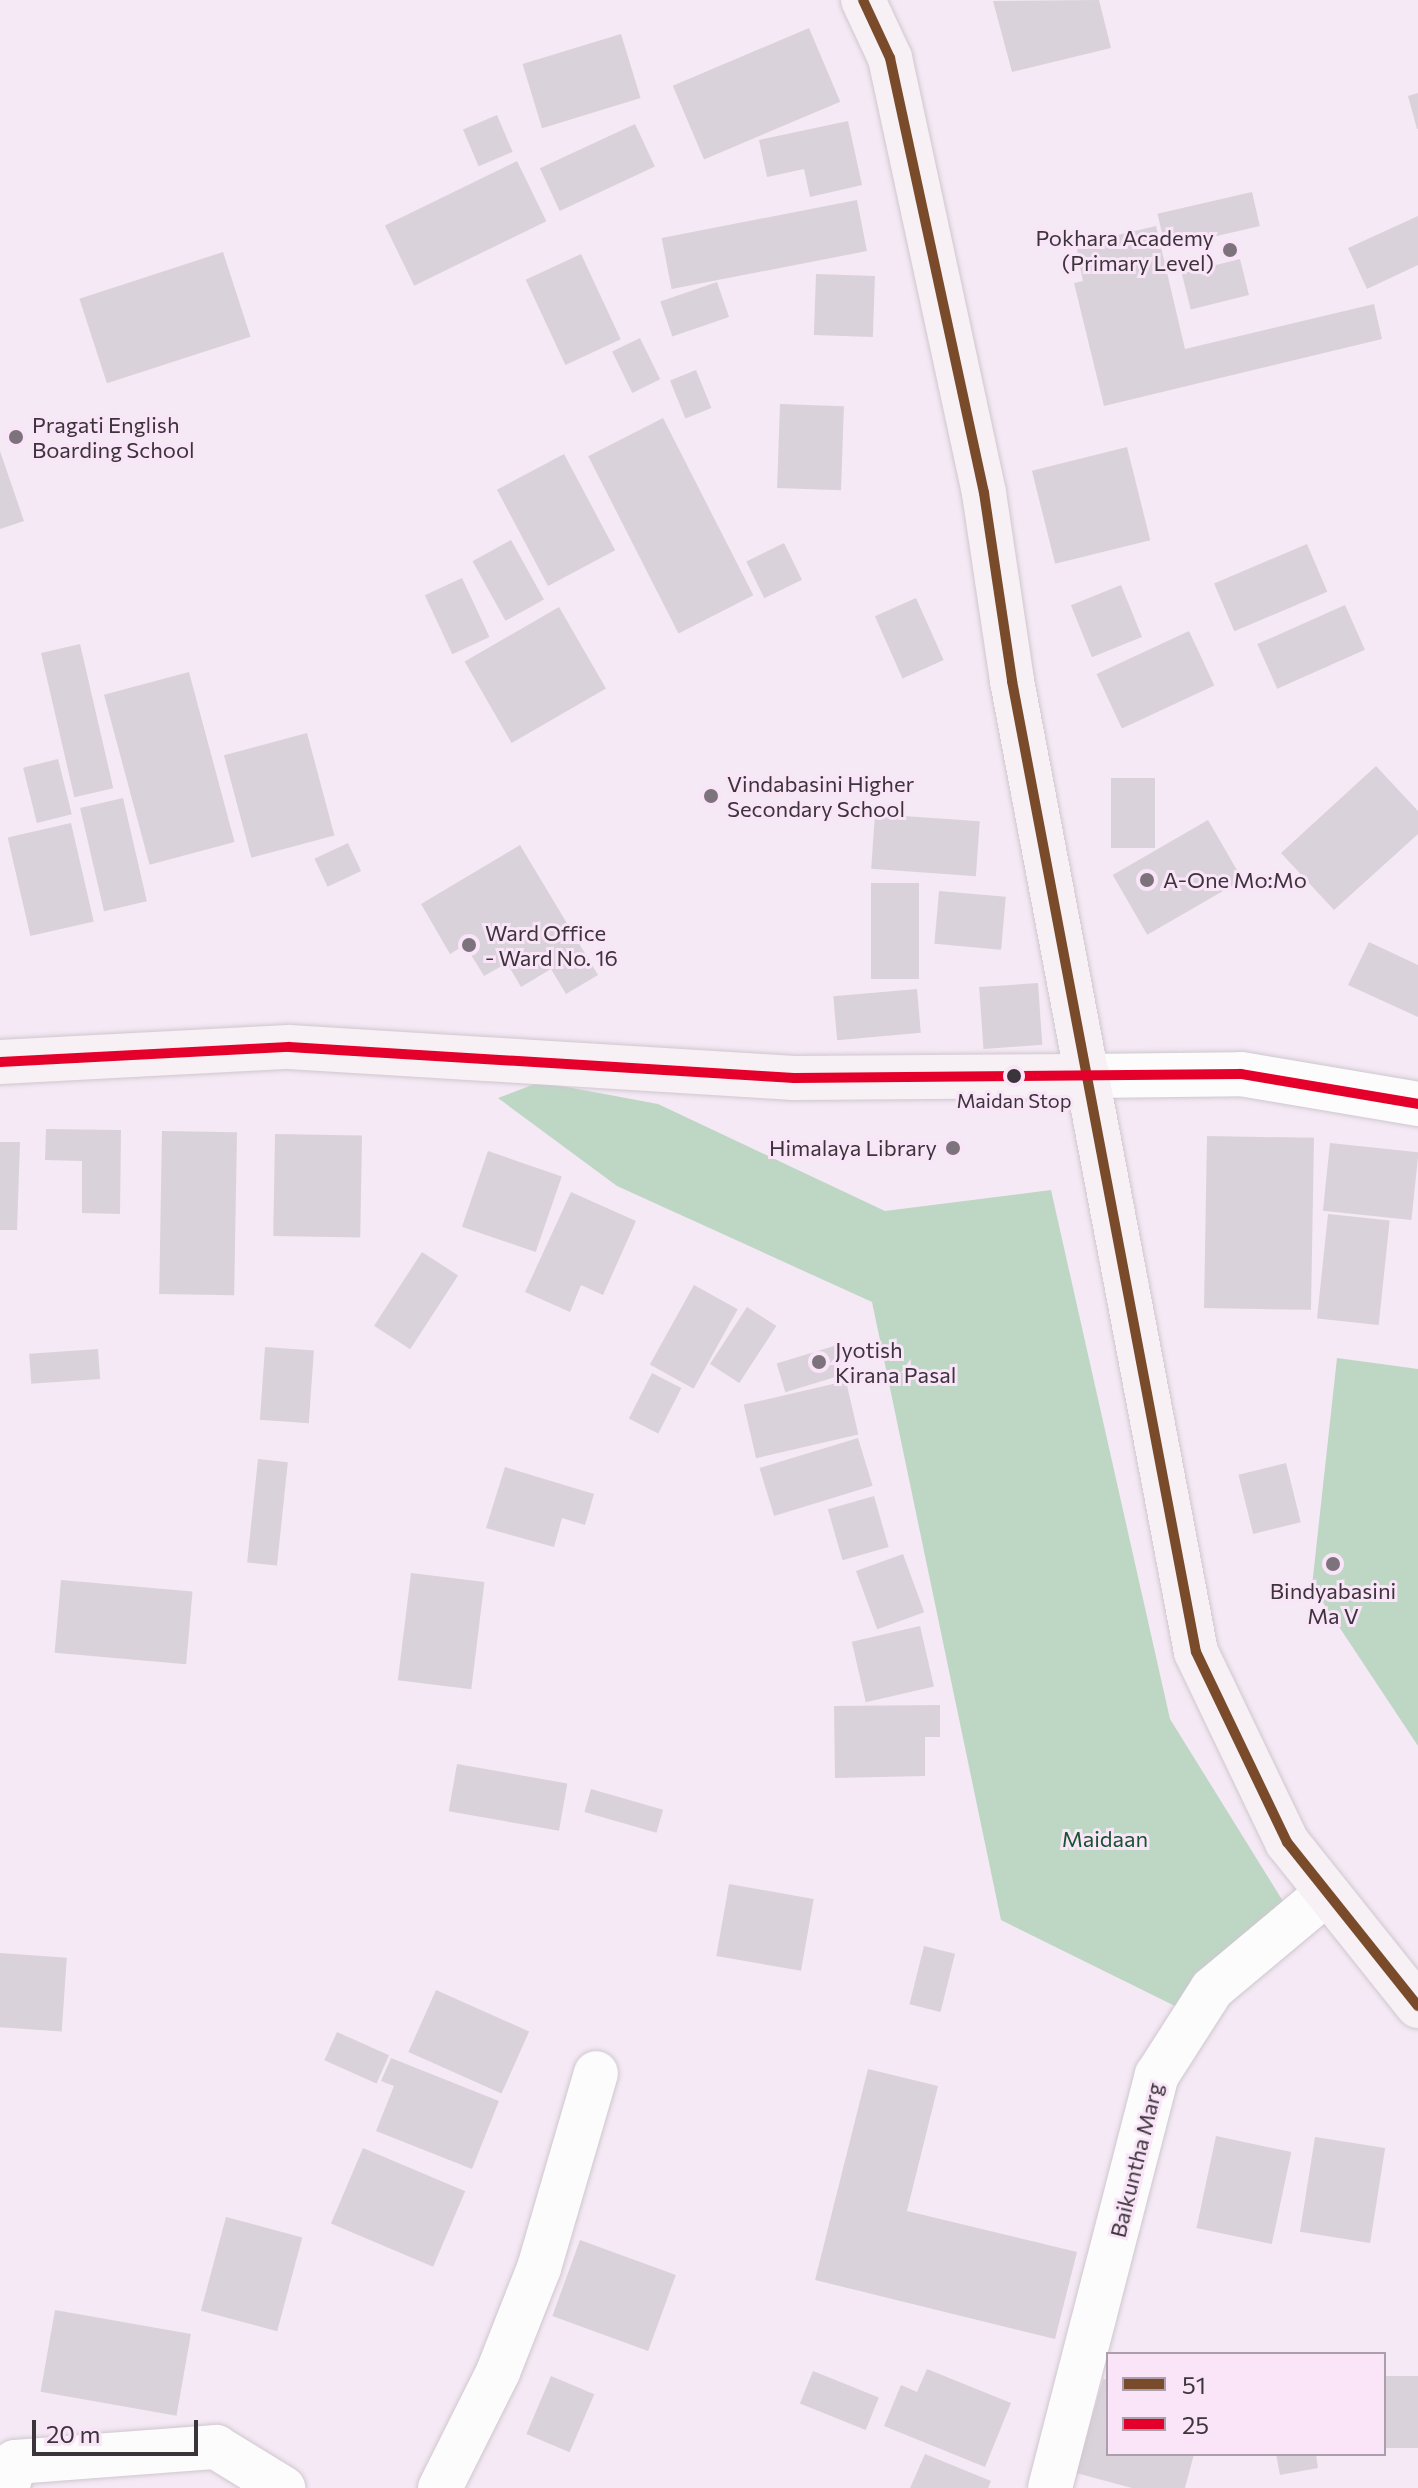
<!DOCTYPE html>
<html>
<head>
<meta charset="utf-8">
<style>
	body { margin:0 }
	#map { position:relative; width:1418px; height:2488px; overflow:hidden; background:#f4e9f4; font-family:Commissioner,sans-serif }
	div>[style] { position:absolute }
	.green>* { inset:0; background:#bed7c5 }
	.building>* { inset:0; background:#dad2da; transform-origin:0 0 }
	.roads { filter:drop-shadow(0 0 2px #cfc7cf) drop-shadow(0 0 2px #cfc7cf) }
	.minor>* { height:44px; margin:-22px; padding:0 22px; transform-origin:22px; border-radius:22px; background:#fdfcfd }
	.major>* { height:44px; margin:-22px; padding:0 22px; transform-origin:22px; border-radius:22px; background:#f7f1f5 }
	.bus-1>* { height:10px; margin:-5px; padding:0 5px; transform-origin:5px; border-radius:5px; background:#7a4b2a }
	.bus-2>* { height:10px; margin:-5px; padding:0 5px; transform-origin:5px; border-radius:5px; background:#e4002b }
	.dots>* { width:22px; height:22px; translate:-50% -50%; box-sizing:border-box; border:4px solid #f9e4f8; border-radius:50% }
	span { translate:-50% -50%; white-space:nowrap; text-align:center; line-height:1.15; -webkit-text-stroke:6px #f9e4f8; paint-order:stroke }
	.bus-label { font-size:20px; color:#3c343b }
	.poi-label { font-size:22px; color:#3c343b }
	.right { translate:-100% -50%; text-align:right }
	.left { translate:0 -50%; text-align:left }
	.park-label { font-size:22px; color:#15552d }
	.street-label { font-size:22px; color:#3c343b }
	.legend { position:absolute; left:1106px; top:2352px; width:280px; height:104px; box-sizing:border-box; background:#f9e4f8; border:2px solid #ad9eac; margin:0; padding:10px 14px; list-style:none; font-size:24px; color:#3c343b }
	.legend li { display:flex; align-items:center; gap:16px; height:40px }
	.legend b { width:40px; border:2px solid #ad9eac }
	.scale { position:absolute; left:32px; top:2420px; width:166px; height:36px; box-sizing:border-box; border:4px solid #3c343b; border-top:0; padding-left:10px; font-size:24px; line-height:28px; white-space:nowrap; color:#3c343b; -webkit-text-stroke:6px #f9e4f8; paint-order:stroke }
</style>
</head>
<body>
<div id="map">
	<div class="green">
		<i style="clip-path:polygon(540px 1082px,658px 1104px,885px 1211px,1051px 1190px,1170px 1719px,1291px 1914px,1181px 2009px,1001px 1920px,872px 1302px,617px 1186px,498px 1098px)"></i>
		<i style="clip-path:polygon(1337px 1358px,1418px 1369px,1418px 1746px,1312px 1586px)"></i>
	</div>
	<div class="building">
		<i style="clip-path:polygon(1099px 0,1111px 48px,1012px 72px,993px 1px)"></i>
		<i style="left:809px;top:28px;width:80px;height:148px;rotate:67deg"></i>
		<i style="left:621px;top:34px;width:67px;height:103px;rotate:73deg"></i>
		<i style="clip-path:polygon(1418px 93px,1418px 129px,1417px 129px,1408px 96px)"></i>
		<i style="left:497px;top:115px;width:40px;height:37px;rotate:67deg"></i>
		<i style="clip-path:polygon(848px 121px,862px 185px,810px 197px,804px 169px,767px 177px,759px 140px)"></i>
		<i style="left:635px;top:124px;width:47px;height:105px;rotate:65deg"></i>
		<i style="left:517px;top:161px;width:67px;height:147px;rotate:64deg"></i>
		<i style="left:1252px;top:192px;width:35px;height:97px;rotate:77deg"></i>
		<i style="left:857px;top:200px;width:52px;height:199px;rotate:79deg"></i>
		<i style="clip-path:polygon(1418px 216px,1418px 265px,1367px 289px,1348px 248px)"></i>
		<i style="clip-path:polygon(1156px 226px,1185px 349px,1374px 304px,1382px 339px,1104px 406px,1074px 283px,1083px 281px,1075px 245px)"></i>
		<i style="left:223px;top:252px;width:89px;height:151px;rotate:72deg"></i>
		<i style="left:581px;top:254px;width:94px;height:61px;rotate:65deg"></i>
		<i style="left:1240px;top:259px;width:37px;height:60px;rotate:76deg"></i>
		<i style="left:816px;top:274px;width:59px;height:61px;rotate:2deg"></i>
		<i style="left:717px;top:282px;width:37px;height:60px;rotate:71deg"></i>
		<i style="left:640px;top:338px;width:46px;height:31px;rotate:64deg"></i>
		<i style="left:696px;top:370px;width:41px;height:28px;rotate:68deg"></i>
		<i style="left:780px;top:404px;width:64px;height:84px;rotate:2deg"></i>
		<i style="left:663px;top:418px;width:199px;height:84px;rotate:63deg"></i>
		<i style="left:1127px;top:447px;width:96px;height:98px;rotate:76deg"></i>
		<i style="clip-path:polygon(0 451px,24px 521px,0 529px)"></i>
		<i style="left:564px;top:454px;width:109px;height:76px;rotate:62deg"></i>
		<i style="left:511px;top:540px;width:68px;height:44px;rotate:61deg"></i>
		<i style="left:784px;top:543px;width:41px;height:42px;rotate:64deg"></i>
		<i style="left:1307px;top:544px;width:52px;height:101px;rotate:67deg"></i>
		<i style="left:462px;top:578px;width:65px;height:41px;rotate:65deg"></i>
		<i style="left:1121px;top:585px;width:56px;height:54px;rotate:68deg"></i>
		<i style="left:916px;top:598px;width:68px;height:45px;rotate:66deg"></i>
		<i style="left:1345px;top:605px;width:49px;height:96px;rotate:66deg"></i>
		<i style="left:559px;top:607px;width:94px;height:109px;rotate:60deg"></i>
		<i style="left:1189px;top:631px;width:60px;height:102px;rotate:65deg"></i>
		<i style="left:80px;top:644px;width:148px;height:40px;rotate:77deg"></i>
		<i style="left:189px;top:672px;width:176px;height:88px;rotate:75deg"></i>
		<i style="left:307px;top:733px;width:106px;height:86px;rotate:75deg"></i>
		<i style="left:58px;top:759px;width:57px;height:36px;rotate:76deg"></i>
		<i style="clip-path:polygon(1376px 766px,1418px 811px,1418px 834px,1334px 910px,1281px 853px)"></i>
		<i style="left:1111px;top:778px;width:44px;height:70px"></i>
		<i style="left:123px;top:798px;width:106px;height:44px;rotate:77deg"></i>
		<i style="left:875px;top:814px;width:105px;height:55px;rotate:4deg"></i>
		<i style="left:1208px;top:820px;width:69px;height:110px;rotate:60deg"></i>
		<i style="left:71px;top:823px;width:101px;height:65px;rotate:77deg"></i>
		<i style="left:348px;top:843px;width:31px;height:37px;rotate:65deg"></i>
		<i style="clip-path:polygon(520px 845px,598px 975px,566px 994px,551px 969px,521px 987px,507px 963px,484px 976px,465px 945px,450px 954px,421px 904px)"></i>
		<i style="left:871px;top:883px;width:48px;height:96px"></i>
		<i style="left:939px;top:891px;width:67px;height:53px;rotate:5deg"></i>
		<i style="clip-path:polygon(1369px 942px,1418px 965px,1418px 1017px,1348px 985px)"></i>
		<i style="left:1038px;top:983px;width:62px;height:59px;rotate:86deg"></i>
		<i style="left:917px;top:989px;width:44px;height:84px;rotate:85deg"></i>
		<i style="clip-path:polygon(46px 1129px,121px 1130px,120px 1214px,82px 1213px,82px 1161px,45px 1160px)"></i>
		<i style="left:162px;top:1131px;width:75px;height:163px;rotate:1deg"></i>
		<i style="left:275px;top:1134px;width:87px;height:102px;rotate:1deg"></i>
		<i style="left:1207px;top:1136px;width:107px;height:172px;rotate:1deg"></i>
		<i style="clip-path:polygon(0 1142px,20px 1142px,17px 1230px,0 1230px)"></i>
		<i style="left:1330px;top:1143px;width:89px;height:68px;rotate:6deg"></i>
		<i style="left:488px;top:1151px;width:78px;height:80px;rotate:19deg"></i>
		<i style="clip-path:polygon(571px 1192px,636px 1221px,603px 1295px,581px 1285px,570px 1312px,525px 1292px)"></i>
		<i style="left:1328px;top:1214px;width:62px;height:105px;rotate:6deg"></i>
		<i style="left:422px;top:1252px;width:43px;height:88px;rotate:33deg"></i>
		<i style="left:694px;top:1285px;width:50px;height:91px;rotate:29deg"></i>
		<i style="left:747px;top:1307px;width:35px;height:68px;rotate:33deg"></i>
		<i style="left:834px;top:1346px;width:30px;height:60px;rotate:73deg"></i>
		<i style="left:265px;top:1347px;width:49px;height:73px;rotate:4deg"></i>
		<i style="left:98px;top:1349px;width:30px;height:69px;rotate:86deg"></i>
		<i style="left:652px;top:1373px;width:33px;height:51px;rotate:27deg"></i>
		<i style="left:846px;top:1381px;width:55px;height:105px;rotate:77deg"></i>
		<i style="left:858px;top:1438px;width:50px;height:103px;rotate:73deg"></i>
		<i style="left:258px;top:1459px;width:30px;height:104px;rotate:6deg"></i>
		<i style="left:1286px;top:1463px;width:61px;height:49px;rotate:76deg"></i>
		<i style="clip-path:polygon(505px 1467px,594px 1494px,585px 1525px,562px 1518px,554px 1547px,486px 1528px)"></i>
		<i style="left:874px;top:1496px;width:53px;height:48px;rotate:74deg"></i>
		<i style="left:903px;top:1554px;width:62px;height:50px;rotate:70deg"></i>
		<i style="left:411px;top:1573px;width:74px;height:108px;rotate:7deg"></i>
		<i style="left:61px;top:1580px;width:132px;height:73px;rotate:5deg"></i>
		<i style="left:920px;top:1626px;width:62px;height:70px;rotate:77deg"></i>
		<i style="clip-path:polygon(940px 1705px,940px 1737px,925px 1737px,925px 1776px,835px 1778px,834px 1706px)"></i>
		<i style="left:457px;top:1764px;width:112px;height:48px;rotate:10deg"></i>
		<i style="left:591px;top:1789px;width:75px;height:24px;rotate:16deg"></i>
		<i style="left:729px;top:1884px;width:86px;height:73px;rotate:10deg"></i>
		<i style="left:924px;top:1946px;width:32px;height:60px;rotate:14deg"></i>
		<i style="left:0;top:1953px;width:67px;height:74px;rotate:4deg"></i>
		<i style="left:436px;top:1990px;width:102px;height:68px;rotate:24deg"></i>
		<i style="left:337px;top:2032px;width:57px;height:31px;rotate:24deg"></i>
		<i style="clip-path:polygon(391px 2058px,499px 2101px,472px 2169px,376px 2131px,394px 2086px,381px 2081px)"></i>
		<i style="clip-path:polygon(868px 2069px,938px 2086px,907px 2211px,1077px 2252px,1055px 2339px,815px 2280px)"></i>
		<i style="left:1216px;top:2136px;width:77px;height:94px;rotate:12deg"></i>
		<i style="left:1315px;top:2137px;width:71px;height:96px;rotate:9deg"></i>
		<i style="left:363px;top:2148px;width:111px;height:82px;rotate:23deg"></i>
		<i style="left:226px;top:2217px;width:79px;height:97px;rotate:15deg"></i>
		<i style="left:580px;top:2240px;width:102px;height:81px;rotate:20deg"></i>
		<i style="left:55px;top:2310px;width:138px;height:83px;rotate:10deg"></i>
		<i style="clip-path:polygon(927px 2369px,1011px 2403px,985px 2467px,884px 2426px,901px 2385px,917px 2392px)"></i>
		<i style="left:813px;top:2371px;width:71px;height:35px;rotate:22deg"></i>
		<i style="left:551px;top:2376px;width:47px;height:63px;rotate:23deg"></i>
		<i style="left:1384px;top:2376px;width:34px;height:72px"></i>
		<i style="clip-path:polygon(1103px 2379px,1108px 2380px,1108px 2454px,1194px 2454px,1185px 2488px,1132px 2488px,1076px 2473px)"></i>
		<i style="clip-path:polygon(925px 2454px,991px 2481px,988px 2488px,910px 2488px)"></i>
		<i style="clip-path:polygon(1276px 2454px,1316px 2454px,1318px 2468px,1280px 2475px)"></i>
	</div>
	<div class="roads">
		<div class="minor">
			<i style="left:1088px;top:1076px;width:153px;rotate:-0.7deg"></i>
			<i style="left:1241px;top:1074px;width:180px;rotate:9.6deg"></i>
			<i style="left:7px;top:2488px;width:27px;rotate:-73deg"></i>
			<i style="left:15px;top:2462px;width:202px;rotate:-4.3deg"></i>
			<i style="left:216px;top:2447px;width:79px;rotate:31.5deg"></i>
			<i style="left:440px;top:2488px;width:130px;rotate:-63.4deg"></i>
			<i style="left:498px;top:2372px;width:112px;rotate:-68.5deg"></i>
			<i style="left:539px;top:2268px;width:203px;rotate:-73.7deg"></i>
			<i style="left:1050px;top:2488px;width:427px;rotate:-75.5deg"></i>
			<i style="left:1157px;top:2075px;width:102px;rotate:-57.4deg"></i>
			<i style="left:1212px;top:1989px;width:150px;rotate:-39.9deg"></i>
		</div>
		<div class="major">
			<i style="left:863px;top:0;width:64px;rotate:65deg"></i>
			<i style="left:890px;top:58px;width:445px;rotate:77.8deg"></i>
			<i style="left:984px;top:493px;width:190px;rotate:81.5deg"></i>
			<i style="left:1012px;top:681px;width:988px;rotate:79.27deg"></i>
			<i style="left:1196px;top:1652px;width:211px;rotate:64.4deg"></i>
			<i style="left:1287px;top:1842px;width:210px;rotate:51.4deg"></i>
			<i style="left:0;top:1062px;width:289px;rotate:-3deg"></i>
			<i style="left:289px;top:1047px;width:506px;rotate:3.51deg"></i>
			<i style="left:794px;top:1078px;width:294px;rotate:-0.4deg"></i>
		</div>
	</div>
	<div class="bus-1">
		<i style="left:863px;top:0;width:64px;rotate:65deg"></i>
		<i style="left:890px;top:58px;width:445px;rotate:77.8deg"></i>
		<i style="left:984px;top:493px;width:190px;rotate:81.5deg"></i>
		<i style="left:1012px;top:681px;width:988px;rotate:79.27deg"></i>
		<i style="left:1196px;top:1652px;width:211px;rotate:64.4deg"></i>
		<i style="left:1287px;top:1842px;width:210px;rotate:51.4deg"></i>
	</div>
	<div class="bus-2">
		<i style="left:0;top:1062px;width:289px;rotate:-3deg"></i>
		<i style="left:289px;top:1047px;width:506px;rotate:3.51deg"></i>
		<i style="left:794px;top:1078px;width:447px;rotate:-0.5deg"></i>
		<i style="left:1241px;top:1074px;width:180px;rotate:9.6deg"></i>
	</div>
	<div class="dots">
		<i style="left:1230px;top:250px;background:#7c737c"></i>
		<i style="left:16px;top:437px;background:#7c737c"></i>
		<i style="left:711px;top:796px;background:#7c737c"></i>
		<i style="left:1147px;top:880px;background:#7c737c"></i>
		<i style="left:469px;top:945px;background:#7c737c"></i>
		<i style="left:1014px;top:1076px;background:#3c343b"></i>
		<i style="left:953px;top:1148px;background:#7c737c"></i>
		<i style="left:819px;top:1362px;background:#7c737c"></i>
		<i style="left:1333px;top:1564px;background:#7c737c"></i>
	</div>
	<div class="bus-label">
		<span style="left:1014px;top:1100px">Maidan Stop</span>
	</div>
	<div class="poi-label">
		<span class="right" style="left:1214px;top:250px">Pokhara Academy<br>(Primary Level)</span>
		<span class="left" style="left:32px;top:437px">Pragati English<br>Boarding School</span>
		<span class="left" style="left:727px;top:796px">Vindabasini Higher<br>Secondary School</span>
		<span class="left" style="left:1163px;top:880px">A-One Mo:Mo</span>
		<span class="left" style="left:485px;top:945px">Ward Office<br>- Ward No. 16</span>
		<span class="right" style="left:937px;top:1148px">Himalaya Library</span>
		<span class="left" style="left:835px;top:1362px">Jyotish<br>Kirana Pasal</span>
		<span style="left:1333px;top:1603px">Bindyabasini<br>Ma V</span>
	</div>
	<div class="park-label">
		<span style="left:1105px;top:1839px">Maidaan</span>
	</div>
	<div class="street-label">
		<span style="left:1136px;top:2160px;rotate:-76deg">Baikuntha Marg</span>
	</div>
	<ul class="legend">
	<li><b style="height:10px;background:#7a4b2a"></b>51</li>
	<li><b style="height:10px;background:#e4002b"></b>25</li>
	</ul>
	<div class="scale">20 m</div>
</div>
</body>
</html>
